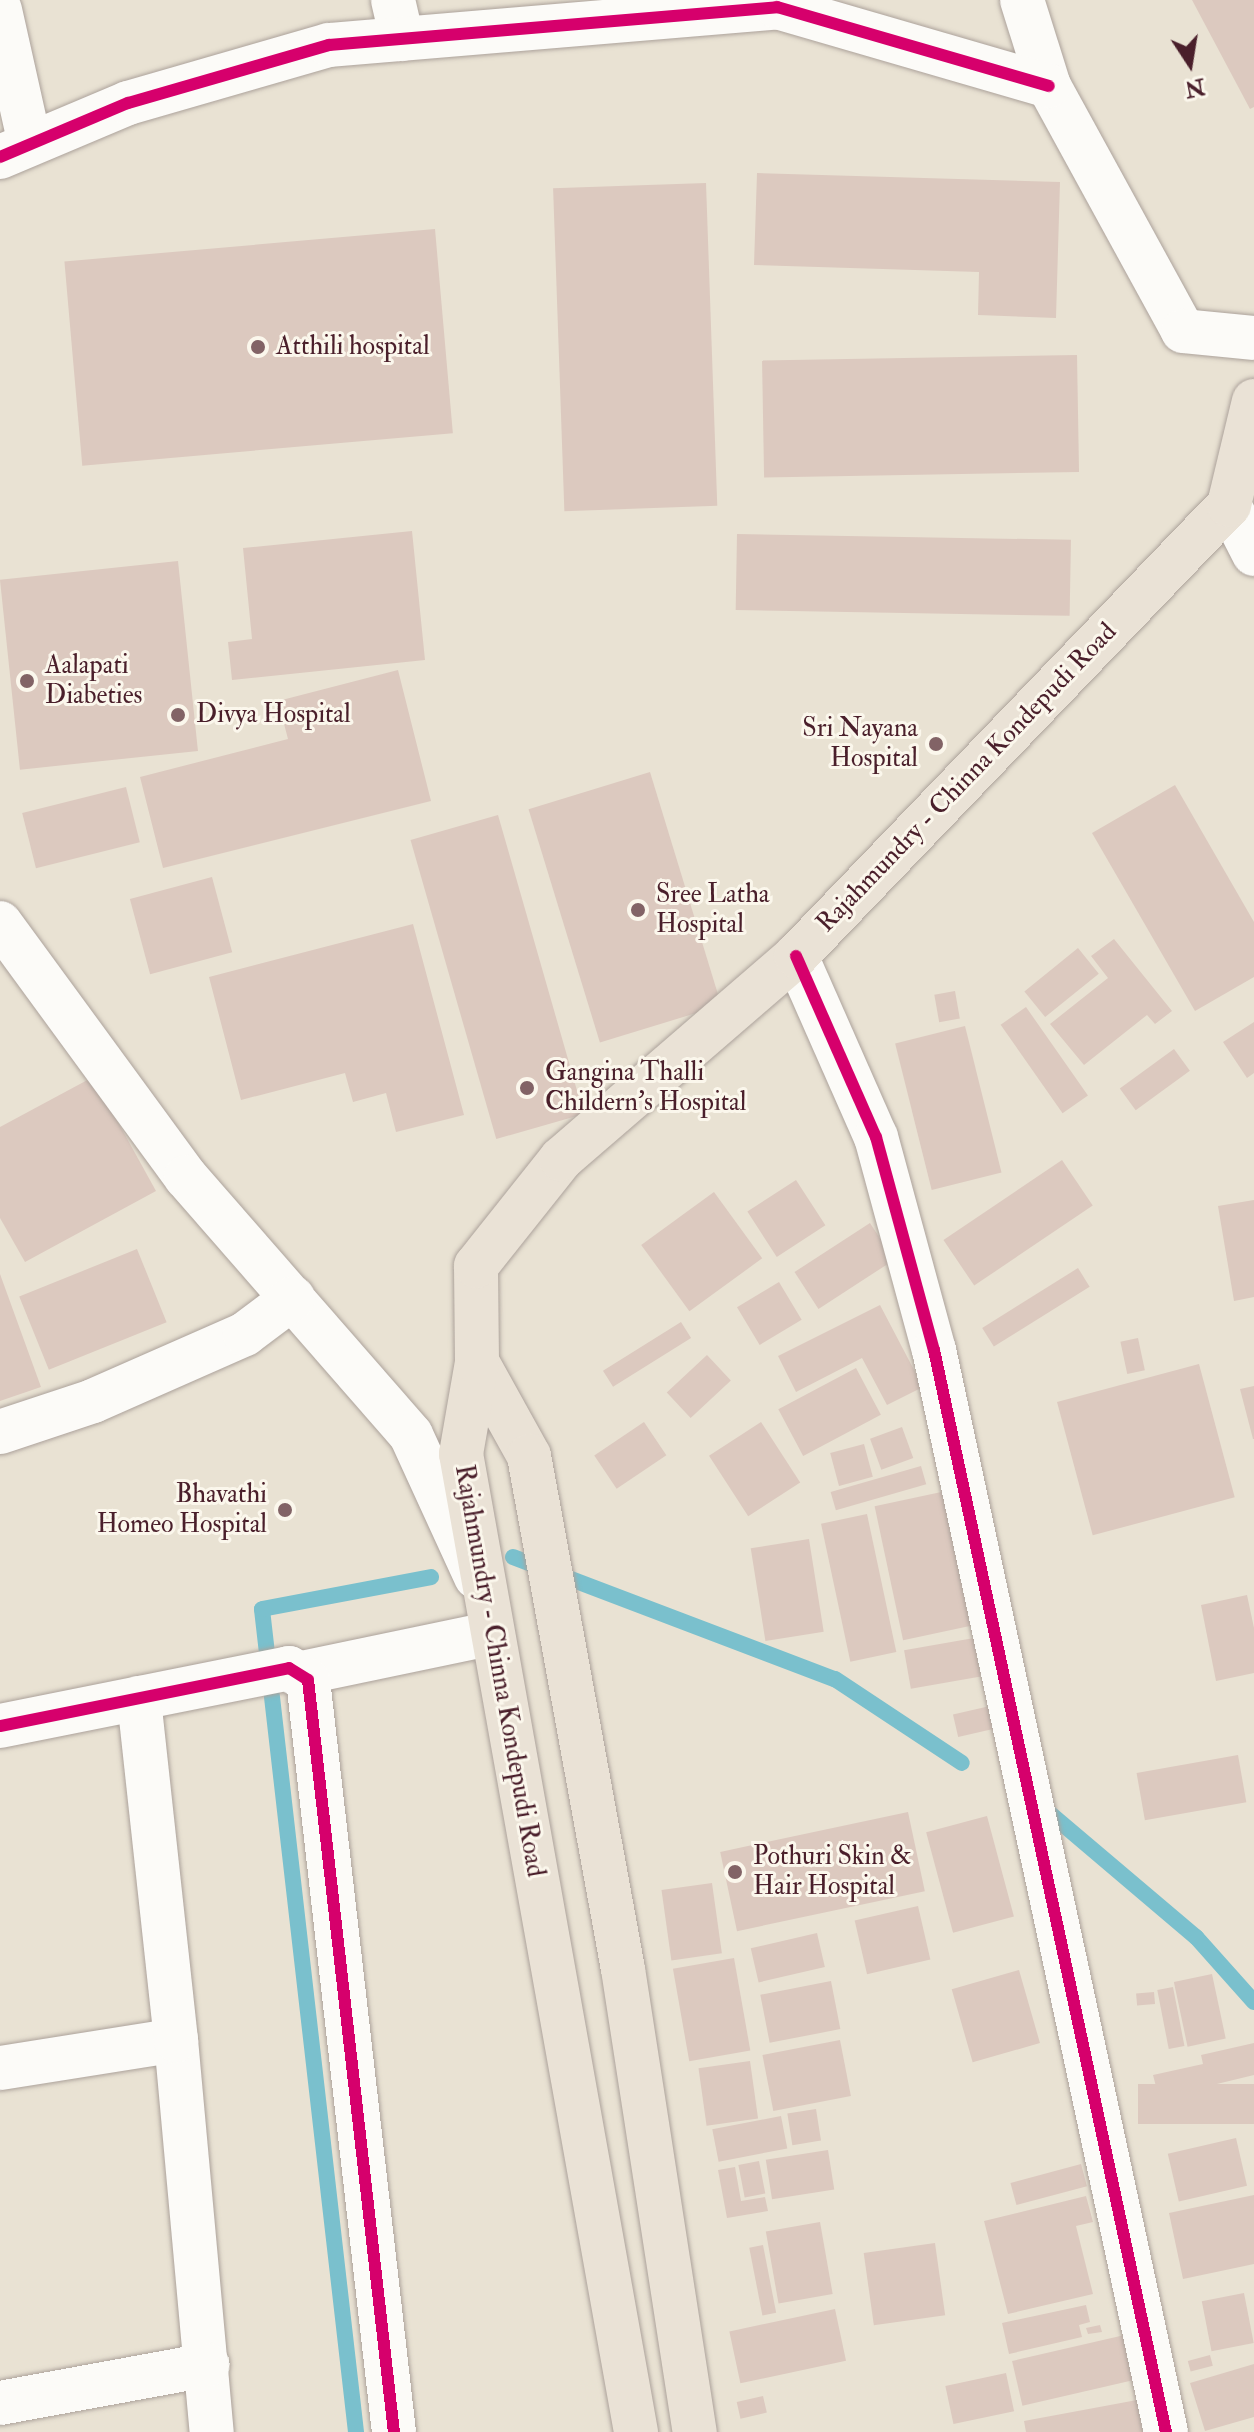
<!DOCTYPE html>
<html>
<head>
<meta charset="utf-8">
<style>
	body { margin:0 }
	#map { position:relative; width:1254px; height:2432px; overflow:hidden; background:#e9e2d3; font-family:"IM FELL Double Pica",serif }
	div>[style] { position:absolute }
	.stream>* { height:16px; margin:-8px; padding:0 8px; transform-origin:8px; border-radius:8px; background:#7ac0cd }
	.building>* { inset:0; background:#dcc9bf; transform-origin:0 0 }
	.roads { filter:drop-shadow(0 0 2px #aca29b) drop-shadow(0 0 2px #aca29b) }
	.minor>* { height:44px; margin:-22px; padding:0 22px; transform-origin:22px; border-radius:22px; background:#fcfbf8 }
	.major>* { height:44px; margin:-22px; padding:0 22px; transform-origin:22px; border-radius:22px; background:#eae2d6 }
	.cycleway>* { height:12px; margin:-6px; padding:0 6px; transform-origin:6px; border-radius:6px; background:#d6006c }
	.dots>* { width:22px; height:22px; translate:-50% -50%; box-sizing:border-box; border:4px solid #fbf7ec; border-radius:50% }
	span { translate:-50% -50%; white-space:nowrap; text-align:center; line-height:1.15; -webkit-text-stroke:6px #fbf7ec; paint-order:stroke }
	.poi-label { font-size:26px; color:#4a1f2b }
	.left { translate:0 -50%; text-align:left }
	.right { translate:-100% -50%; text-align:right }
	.street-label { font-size:26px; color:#4a1f2b }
	.north { position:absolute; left:1150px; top:24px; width:80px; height:80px; -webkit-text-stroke:6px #fbf7ec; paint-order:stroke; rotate:168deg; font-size:22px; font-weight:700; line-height:32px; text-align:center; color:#4a1f2b }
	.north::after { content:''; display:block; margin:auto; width:28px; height:36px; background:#4a1f2b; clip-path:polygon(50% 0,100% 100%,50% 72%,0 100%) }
</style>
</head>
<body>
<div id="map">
	<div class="stream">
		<i style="left:513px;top:1557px;width:344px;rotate:20.8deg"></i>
		<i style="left:835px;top:1679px;width:152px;rotate:33.5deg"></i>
		<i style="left:1046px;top:1810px;width:197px;rotate:40.3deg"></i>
		<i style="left:1196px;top:1937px;width:87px;rotate:48.3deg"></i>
		<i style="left:356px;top:2432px;width:828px;rotate:-96.52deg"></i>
		<i style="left:262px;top:1609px;width:172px;rotate:-10.7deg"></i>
	</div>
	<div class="building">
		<i style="clip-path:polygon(1192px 0,1254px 0,1254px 107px,1250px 109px)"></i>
		<i style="clip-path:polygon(757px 173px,1060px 182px,1056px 318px,978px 315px,979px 272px,754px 265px)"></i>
		<i style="left:706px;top:183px;width:323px;height:153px;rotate:88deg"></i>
		<i style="left:435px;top:229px;width:205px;height:372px;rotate:85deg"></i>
		<i style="left:1077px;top:355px;width:117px;height:315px;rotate:89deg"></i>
		<i style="clip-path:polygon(412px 531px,425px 660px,232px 680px,228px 642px,252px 639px,243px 548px)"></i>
		<i style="left:737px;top:534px;width:334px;height:76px;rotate:1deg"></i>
		<i style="left:178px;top:561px;width:191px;height:179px;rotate:84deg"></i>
		<i style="clip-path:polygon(398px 670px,431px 801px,163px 868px,140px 777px,288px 739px,278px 701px)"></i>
		<i style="left:650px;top:772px;width:244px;height:127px;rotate:73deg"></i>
		<i style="clip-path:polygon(1175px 785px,1254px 922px,1254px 977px,1195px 1011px,1092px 833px)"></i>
		<i style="left:126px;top:787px;width:57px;height:107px;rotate:76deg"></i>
		<i style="left:498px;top:815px;width:311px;height:91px;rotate:74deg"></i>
		<i style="left:212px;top:877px;width:78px;height:85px;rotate:75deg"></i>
		<i style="clip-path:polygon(413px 924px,464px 1115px,396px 1132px,386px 1093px,353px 1102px,345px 1073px,241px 1100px,209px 977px)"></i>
		<i style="clip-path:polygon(1114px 939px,1172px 1011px,1155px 1024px,1147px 1015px,1084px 1065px,1050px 1024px,1108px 978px,1091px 956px)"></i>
		<i style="left:1078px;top:948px;width:33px;height:69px;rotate:51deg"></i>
		<i style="left:955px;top:991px;width:28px;height:21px;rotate:80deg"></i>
		<i style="left:1026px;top:1007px;width:108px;height:31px;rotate:55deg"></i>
		<i style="clip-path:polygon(1254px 1022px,1254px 1073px,1247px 1078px,1223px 1042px)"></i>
		<i style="left:965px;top:1026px;width:151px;height:72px;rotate:76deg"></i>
		<i style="left:1174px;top:1049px;width:27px;height:67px;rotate:54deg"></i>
		<i style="clip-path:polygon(93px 1077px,156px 1191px,25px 1262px,0 1218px,0 1127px)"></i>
		<i style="left:1062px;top:1160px;width:55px;height:143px;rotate:56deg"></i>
		<i style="left:796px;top:1180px;width:54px;height:58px;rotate:57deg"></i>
		<i style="left:714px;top:1192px;width:82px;height:90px;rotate:54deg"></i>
		<i style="clip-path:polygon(1254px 1200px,1254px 1297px,1234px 1301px,1218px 1206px)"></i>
		<i style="left:870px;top:1223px;width:44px;height:90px;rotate:57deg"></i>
		<i style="left:137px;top:1249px;width:79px;height:127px;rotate:68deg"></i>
		<i style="left:1078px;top:1268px;width:22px;height:113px;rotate:58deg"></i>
		<i style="clip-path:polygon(0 1274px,41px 1387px,0 1401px)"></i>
		<i style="left:779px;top:1282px;width:44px;height:49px;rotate:59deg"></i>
		<i style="clip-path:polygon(880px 1305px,923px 1387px,887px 1405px,862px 1358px,796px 1392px,778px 1356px)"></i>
		<i style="left:681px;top:1322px;width:19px;height:92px;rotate:58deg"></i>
		<i style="left:1138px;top:1338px;width:33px;height:18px;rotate:78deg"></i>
		<i style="left:707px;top:1355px;width:35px;height:55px;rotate:47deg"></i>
		<i style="left:1199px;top:1364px;width:138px;height:147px;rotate:75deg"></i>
		<i style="left:856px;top:1368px;width:53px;height:88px;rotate:62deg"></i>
		<i style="clip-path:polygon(1254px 1386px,1254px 1439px,1253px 1439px,1240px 1389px)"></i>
		<i style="left:644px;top:1422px;width:40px;height:60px;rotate:56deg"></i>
		<i style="left:761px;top:1422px;width:72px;height:62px;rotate:57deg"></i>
		<i style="left:902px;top:1427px;width:33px;height:34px;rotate:70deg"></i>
		<i style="left:864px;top:1444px;width:34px;height:35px;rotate:75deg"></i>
		<i style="left:921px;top:1466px;width:19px;height:94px;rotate:74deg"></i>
		<i style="left:946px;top:1491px;width:137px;height:73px;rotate:78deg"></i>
		<i style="left:867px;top:1514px;width:141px;height:47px;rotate:78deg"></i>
		<i style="left:809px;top:1539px;width:94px;height:59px;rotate:81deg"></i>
		<i style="clip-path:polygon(1247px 1595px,1254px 1628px,1254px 1673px,1216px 1681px,1201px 1605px)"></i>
		<i style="left:974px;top:1638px;width:39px;height:71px;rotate:80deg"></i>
		<i style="left:990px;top:1706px;width:23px;height:38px;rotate:77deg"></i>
		<i style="left:1238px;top:1755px;width:48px;height:103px;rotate:80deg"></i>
		<i style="left:908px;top:1812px;width:81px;height:192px;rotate:78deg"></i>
		<i style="left:987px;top:1816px;width:104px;height:63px;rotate:75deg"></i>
		<i style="left:712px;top:1883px;width:71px;height:51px;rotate:82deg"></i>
		<i style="left:918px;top:1906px;width:55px;height:65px;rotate:77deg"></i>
		<i style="left:817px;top:1933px;width:35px;height:68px;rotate:77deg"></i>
		<i style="left:734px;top:1958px;width:94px;height:62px;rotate:80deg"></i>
		<i style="left:1019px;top:1970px;width:76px;height:70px;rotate:74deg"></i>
		<i style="left:1212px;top:1974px;width:66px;height:39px;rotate:78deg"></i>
		<i style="left:831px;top:1981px;width:49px;height:72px;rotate:79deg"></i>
		<i style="left:1173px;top:1987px;width:60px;height:16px;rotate:79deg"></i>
		<i style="left:1154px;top:1992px;width:12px;height:18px;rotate:85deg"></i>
		<i style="left:840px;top:2040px;width:57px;height:79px;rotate:79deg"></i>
		<i style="clip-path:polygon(1254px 2043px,1254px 2075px,1159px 2098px,1153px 2075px,1203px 2064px,1201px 2055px)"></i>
		<i style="left:750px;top:2061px;width:58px;height:52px;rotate:82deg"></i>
		<i style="left:1254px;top:2084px;width:40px;height:116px;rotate:90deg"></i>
		<i style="left:816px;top:2109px;width:32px;height:29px;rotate:81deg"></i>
		<i style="left:781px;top:2116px;width:33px;height:70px;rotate:79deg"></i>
		<i style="left:1236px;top:2138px;width:49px;height:70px;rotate:77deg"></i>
		<i style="left:828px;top:2150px;width:40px;height:63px;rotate:81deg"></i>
		<i style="left:759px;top:2161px;width:33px;height:21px;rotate:79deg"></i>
		<i style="left:1081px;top:2164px;width:23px;height:73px;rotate:75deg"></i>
		<i style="clip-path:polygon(735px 2167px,741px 2201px,765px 2197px,768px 2211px,727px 2218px,718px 2170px)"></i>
		<i style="clip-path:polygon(1254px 2195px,1254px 2264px,1183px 2279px,1169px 2213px)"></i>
		<i style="clip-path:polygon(1086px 2196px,1093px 2222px,1076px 2226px,1093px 2294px,1008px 2314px,984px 2221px)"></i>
		<i style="left:820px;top:2222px;width:73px;height:55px;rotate:80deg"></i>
		<i style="left:935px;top:2243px;width:73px;height:72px;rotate:82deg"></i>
		<i style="left:763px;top:2245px;width:69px;height:14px;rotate:79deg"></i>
		<i style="left:1244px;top:2293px;width:51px;height:43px;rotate:79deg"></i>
		<i style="clip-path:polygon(1086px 2305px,1090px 2322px,1079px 2325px,1082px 2337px,1009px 2354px,1002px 2323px)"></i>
		<i style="left:835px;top:2309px;width:53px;height:108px;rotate:78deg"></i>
		<i style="clip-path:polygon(1100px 2325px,1102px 2332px,1088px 2334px,1086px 2328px)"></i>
		<i style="left:1129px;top:2334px;width:46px;height:120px;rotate:77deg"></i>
		<i style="left:1210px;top:2355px;width:11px;height:23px;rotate:75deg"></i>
		<i style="clip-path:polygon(1254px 2364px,1254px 2417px,1205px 2431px,1190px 2383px)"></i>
		<i style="left:1006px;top:2373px;width:39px;height:62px;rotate:78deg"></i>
		<i style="left:763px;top:2396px;width:17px;height:27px;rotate:77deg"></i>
		<i style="clip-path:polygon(1137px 2400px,1143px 2432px,1026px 2432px,1024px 2421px)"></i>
	</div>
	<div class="roads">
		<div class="minor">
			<i style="left:393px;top:0;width:40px;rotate:77deg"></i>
			<i style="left:1022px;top:0;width:90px;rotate:72.6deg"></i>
			<i style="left:1049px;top:86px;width:279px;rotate:61.3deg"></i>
			<i style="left:1183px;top:331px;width:71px;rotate:5.6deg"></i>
			<i style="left:0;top:10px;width:137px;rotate:77.4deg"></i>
			<i style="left:0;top:157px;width:139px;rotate:-22.9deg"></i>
			<i style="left:128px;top:103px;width:209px;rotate:-16.1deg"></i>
			<i style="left:329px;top:45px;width:450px;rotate:-4.8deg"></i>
			<i style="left:777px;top:7px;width:283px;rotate:16.2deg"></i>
			<i style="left:1229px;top:505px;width:55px;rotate:63deg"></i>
			<i style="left:0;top:923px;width:315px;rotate:53.8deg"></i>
			<i style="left:186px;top:1177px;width:342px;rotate:48.9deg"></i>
			<i style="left:411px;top:1435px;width:156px;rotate:65.4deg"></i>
			<i style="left:796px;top:956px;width:198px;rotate:66.2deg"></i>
			<i style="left:876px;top:1137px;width:221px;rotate:74.8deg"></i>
			<i style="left:934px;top:1350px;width:1107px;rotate:77.9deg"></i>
			<i style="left:0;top:1432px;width:98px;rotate:-18.4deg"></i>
			<i style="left:93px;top:1401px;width:166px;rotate:-23.8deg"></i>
			<i style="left:245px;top:1334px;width:60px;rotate:-36.9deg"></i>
			<i style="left:297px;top:1674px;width:196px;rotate:-11.8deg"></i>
			<i style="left:0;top:1726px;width:295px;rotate:-11.3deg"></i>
			<i style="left:289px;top:1668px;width:22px;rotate:32deg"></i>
			<i style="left:308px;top:1680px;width:757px;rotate:83.48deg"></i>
			<i style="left:176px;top:2040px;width:394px;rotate:84.8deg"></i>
			<i style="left:0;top:2068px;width:178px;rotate:-9deg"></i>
			<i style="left:176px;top:2040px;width:344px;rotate:-96.2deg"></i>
			<i style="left:0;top:2403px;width:211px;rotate:-10.4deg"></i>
		</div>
		<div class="major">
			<i style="left:477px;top:1362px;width:107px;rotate:61deg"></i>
			<i style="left:529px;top:1456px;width:522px;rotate:79.62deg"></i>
			<i style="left:623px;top:1969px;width:469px;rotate:81.2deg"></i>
			<i style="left:636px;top:2432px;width:994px;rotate:-100.14deg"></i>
			<i style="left:461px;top:1454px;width:93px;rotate:-80.1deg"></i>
			<i style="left:477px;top:1362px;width:96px;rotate:-90.6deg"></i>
			<i style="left:476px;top:1266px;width:137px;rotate:-51.5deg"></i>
			<i style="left:561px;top:1159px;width:311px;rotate:-40.8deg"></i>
			<i style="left:796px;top:956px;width:625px;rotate:-46.17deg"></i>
			<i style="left:1229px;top:505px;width:107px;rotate:-76.5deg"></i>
		</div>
	</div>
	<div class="cycleway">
		<i style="left:0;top:157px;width:139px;rotate:-22.9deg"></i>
		<i style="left:128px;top:103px;width:209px;rotate:-16.1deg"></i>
		<i style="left:329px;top:45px;width:450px;rotate:-4.8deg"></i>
		<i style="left:777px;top:7px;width:283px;rotate:16.2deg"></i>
		<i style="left:796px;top:956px;width:198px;rotate:66.2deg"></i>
		<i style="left:876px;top:1137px;width:221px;rotate:74.8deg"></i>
		<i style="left:934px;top:1350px;width:1107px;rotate:77.9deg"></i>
		<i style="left:0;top:1726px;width:295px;rotate:-11.3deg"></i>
		<i style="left:289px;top:1668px;width:22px;rotate:32deg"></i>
		<i style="left:308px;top:1680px;width:757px;rotate:83.48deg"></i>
	</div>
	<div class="dots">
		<i style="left:258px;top:347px;background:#826366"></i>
		<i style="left:27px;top:681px;background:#826366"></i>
		<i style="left:178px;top:715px;background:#826366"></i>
		<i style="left:936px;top:744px;background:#826366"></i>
		<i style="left:638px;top:910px;background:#826366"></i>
		<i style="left:527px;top:1088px;background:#826366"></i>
		<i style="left:285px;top:1510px;background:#826366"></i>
		<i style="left:735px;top:1872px;background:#826366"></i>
	</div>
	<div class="poi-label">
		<span class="left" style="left:276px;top:347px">Atthili hospital</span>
		<span class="left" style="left:45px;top:681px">Aalapati<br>Diabeties</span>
		<span class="left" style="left:196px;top:715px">Divya Hospital</span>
		<span class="right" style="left:918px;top:744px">Sri Nayana<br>Hospital</span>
		<span class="left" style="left:656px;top:910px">Sree Latha<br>Hospital</span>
		<span class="left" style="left:545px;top:1088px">Gangina Thalli<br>Childern's Hospital</span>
		<span class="right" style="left:267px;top:1510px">Bhavathi<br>Homeo Hospital</span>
		<span class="left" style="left:753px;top:1872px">Pothuri Skin &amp;<br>Hair Hospital</span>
	</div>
	<div class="street-label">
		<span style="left:967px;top:778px;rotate:-46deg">Rajahmundry - Chinna Kondepudi Road</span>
		<span style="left:499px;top:1671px;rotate:80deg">Rajahmundry - Chinna Kondepudi Road</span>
	</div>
	<div class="north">N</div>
</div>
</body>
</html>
